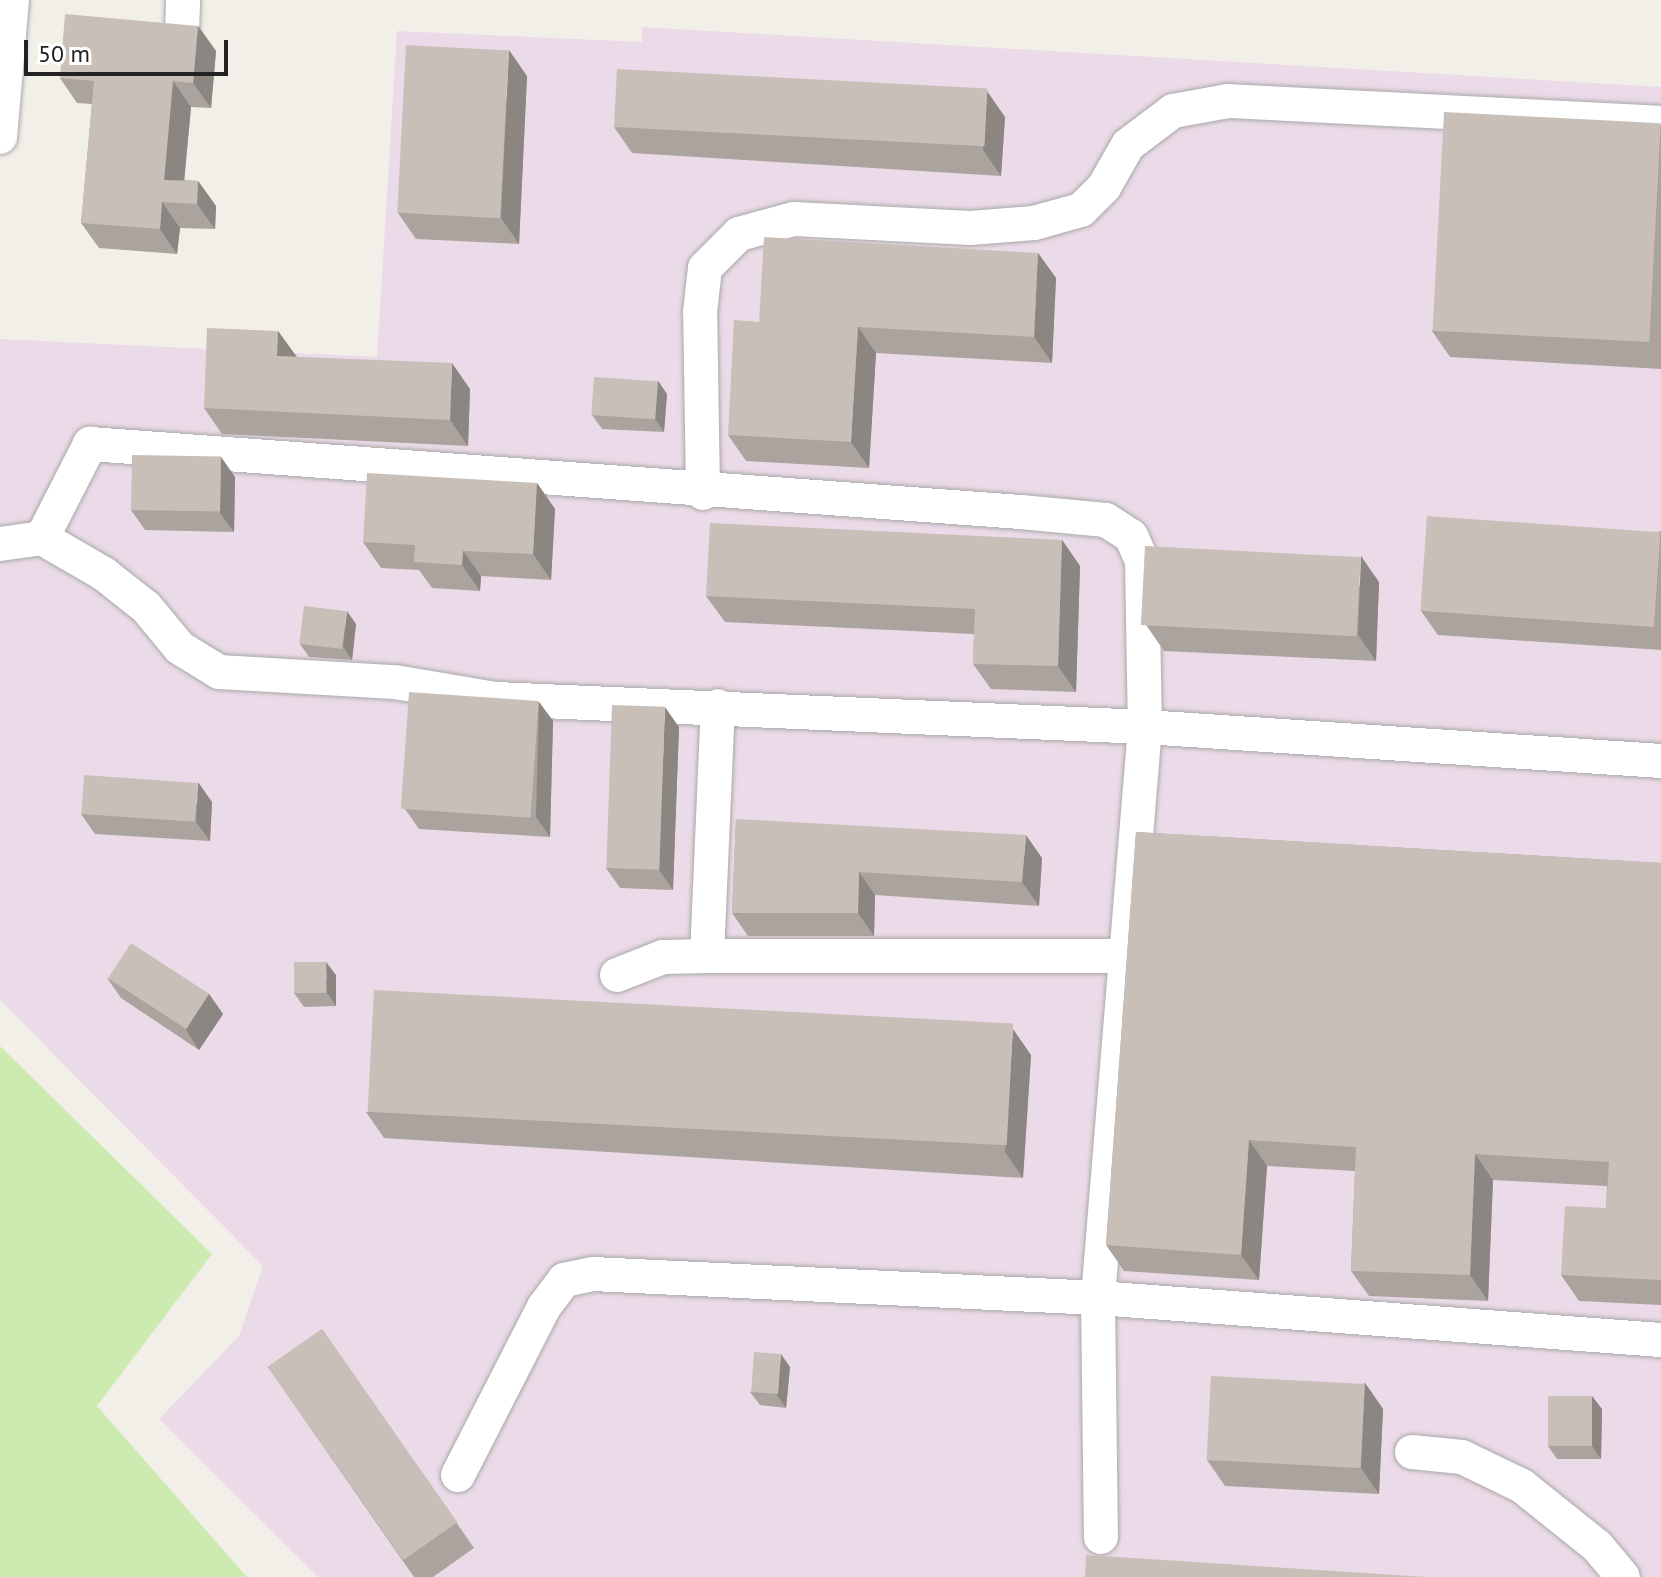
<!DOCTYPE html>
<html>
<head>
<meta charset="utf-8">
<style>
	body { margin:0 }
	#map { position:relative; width:1661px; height:1577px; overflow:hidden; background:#f2efe9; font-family:"PT Sans",sans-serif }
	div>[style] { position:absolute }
	.industrial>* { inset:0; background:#ebdbe8 }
	.grass>* { inset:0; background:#cdebb0 }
	.roads { filter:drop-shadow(0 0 2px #a9a9a9) drop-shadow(0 0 2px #a9a9a9) }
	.minor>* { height:34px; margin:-17px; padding:0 17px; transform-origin:17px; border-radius:17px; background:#fff }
	.wall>* { inset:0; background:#aba49e }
	.shaded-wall>* { inset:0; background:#8b8681 }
	.building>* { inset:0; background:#c7bfb8; transform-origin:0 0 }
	span { translate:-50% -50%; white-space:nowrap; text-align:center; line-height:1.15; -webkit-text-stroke:6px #fff; paint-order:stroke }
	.scale { position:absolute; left:24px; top:40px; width:204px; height:36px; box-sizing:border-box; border:4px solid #222; border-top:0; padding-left:10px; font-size:24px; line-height:28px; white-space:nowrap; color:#222; -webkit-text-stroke:6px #fff; paint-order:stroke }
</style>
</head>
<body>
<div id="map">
	<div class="industrial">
		<i style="clip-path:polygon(642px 27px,1661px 87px,1661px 1577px,318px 1577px,159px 1419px,239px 1336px,263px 1266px,0 1000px,0 339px,377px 357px,397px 31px,642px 42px)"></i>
	</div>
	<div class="grass">
		<i style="clip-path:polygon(0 1046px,212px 1254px,97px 1406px,247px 1577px,0 1577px)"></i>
	</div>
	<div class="roads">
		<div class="minor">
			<i style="left:182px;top:32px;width:32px;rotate:-88deg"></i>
			<i style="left:0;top:137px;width:138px;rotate:-85deg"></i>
			<i style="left:703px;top:493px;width:181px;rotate:-90.9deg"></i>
			<i style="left:700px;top:312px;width:44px;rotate:-83.5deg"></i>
			<i style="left:705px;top:268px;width:48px;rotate:-45deg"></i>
			<i style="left:739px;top:234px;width:57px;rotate:-15.3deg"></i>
			<i style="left:794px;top:219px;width:176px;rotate:2.9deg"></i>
			<i style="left:970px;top:228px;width:64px;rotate:-4.5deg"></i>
			<i style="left:1034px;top:223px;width:49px;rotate:-15.5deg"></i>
			<i style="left:1081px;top:210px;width:33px;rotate:-45deg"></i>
			<i style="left:1104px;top:187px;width:48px;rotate:-60.3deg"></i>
			<i style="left:1128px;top:145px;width:56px;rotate:-37.1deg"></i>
			<i style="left:1173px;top:111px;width:56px;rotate:-10.3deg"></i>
			<i style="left:1228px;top:101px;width:434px;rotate:2.9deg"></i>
			<i style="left:42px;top:538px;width:72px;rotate:30.1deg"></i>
			<i style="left:104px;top:574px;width:53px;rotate:38.2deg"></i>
			<i style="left:146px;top:607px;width:53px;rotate:50.3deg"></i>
			<i style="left:180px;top:648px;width:46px;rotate:31.6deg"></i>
			<i style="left:219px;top:672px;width:176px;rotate:3.3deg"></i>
			<i style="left:395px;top:682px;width:102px;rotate:9.6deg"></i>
			<i style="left:496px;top:699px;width:650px;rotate:2.47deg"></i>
			<i style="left:1145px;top:727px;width:517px;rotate:3.77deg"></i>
			<i style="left:0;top:544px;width:42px;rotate:-8.1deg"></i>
			<i style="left:42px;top:538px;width:106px;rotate:-62.9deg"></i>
			<i style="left:90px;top:444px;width:933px;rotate:4.18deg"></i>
			<i style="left:1021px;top:512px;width:85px;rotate:5.4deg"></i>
			<i style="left:1106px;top:520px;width:30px;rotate:33deg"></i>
			<i style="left:1131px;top:536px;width:27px;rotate:66deg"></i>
			<i style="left:1142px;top:561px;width:166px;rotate:89deg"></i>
			<i style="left:1145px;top:727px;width:573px;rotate:94.71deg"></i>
			<i style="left:1098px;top:1298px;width:239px;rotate:89.3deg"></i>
			<i style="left:707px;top:956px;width:250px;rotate:-87.5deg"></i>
			<i style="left:617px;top:975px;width:49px;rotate:-21.4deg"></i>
			<i style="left:663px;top:957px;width:44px;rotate:-1.3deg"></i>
			<i style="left:707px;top:956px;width:419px"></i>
			<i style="left:1412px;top:1452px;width:50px;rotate:5.7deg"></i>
			<i style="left:1462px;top:1457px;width:67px;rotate:25.8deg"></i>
			<i style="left:1522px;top:1486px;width:96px;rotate:38.7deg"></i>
			<i style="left:1597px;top:1546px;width:40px;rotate:50deg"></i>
			<i style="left:458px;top:1475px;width:189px;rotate:-62.9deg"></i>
			<i style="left:544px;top:1307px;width:34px;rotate:-53deg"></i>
			<i style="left:564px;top:1280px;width:30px;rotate:-12deg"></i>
			<i style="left:593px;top:1274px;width:506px;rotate:2.72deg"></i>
			<i style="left:1098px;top:1298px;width:565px;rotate:4.27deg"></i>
		</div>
	</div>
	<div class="wall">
		<i style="clip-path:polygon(198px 26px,216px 51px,211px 108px,191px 107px,184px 180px,198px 181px,216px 206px,215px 229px,180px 228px,177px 254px,99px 248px,81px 223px,92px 104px,77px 103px,60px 78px)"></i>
		<i style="clip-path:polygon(527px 76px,519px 244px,416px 239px,398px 213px)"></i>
		<i style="clip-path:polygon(1005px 117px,1001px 176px,632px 153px,614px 127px)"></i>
		<i style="clip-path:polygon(1661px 124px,1661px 369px,1450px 357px,1432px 331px)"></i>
		<i style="clip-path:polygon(1038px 253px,1056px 278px,1052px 363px,876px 353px,869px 468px,746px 461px,728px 435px,759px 322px)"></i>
		<i style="clip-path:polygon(278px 331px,296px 357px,470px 389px,468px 446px,222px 434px,204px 408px)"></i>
		<i style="clip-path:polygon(658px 381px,667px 394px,664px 432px,602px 429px,592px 415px)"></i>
		<i style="clip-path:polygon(221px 457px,235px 477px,234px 532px,145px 530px,131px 510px)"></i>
		<i style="clip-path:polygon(537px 483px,555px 509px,551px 580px,481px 576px,480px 591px,432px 588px,419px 570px,381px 568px,363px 542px)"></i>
		<i style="clip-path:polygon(1661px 531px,1661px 650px,1438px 635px,1421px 611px)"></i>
		<i style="clip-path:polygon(1062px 540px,1080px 566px,1076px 692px,991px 689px,973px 664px,974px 634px,725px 622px,706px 596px)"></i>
		<i style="clip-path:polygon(1379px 582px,1376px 661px,1164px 651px,1146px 625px)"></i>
		<i style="clip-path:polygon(356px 624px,352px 660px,309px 657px,300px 644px)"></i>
		<i style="clip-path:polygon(539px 702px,553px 721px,550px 837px,419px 829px,405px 809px)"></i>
		<i style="clip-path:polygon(679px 727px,673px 890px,620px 888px,606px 868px)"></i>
		<i style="clip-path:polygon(212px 802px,210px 841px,95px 834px,81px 814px)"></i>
		<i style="clip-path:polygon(736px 819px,1042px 858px,1039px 906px,875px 895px,874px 936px,748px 936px,732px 913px)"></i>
		<i style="clip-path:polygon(1136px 832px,1661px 863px,1661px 1305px,1579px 1301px,1561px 1275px,1606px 1208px,1607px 1186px,1493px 1180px,1488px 1301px,1369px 1296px,1351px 1271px,1355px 1171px,1267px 1166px,1259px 1280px,1124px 1271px,1106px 1245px)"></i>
		<i style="clip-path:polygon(336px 975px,336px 1006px,304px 1007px,294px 993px)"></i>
		<i style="clip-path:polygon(107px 978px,209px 994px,223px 1014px,199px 1050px,121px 998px)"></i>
		<i style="clip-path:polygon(1031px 1055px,1023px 1178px,384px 1138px,366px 1112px)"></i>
		<i style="clip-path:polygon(322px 1329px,474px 1548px,433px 1577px,414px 1577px,268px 1367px)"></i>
		<i style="clip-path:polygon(790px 1367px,786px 1408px,760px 1405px,750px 1392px)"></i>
		<i style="clip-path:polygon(1365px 1383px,1383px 1409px,1379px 1494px,1225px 1486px,1207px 1460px)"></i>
		<i style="clip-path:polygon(1602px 1409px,1601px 1459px,1557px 1459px,1548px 1446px)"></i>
	</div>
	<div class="shaded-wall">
		<i style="clip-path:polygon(198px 26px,216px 51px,211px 108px,193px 83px)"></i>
		<i style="clip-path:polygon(509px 50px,527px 76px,519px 244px,501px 218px)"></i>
		<i style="clip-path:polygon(173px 81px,191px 107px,182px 205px,164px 180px)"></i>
		<i style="clip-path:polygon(987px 91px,1005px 117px,1001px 176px,983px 150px)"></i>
		<i style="clip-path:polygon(198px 181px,216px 206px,215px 229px,197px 204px)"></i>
		<i style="clip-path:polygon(162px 202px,180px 228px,177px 254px,160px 229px)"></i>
		<i style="clip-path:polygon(1038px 253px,1056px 278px,1052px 363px,1034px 337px)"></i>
		<i style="clip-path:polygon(858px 327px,876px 353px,869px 468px,851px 442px)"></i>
		<i style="clip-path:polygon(278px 331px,297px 357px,277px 356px)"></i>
		<i style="clip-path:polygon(452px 363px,470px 389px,468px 446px,450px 420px)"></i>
		<i style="clip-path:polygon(658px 381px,667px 394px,664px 432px,655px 419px)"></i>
		<i style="clip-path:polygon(221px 457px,235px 477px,234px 532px,220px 513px)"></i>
		<i style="clip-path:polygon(537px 483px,555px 509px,551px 580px,533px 554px)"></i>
		<i style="clip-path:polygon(1062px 540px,1080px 566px,1076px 692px,1058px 666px)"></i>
		<i style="clip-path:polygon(463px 551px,481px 576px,480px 591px,462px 565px)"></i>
		<i style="clip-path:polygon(1361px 556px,1379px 582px,1376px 661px,1358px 635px)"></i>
		<i style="clip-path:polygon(347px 611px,356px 624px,352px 660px,343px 646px)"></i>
		<i style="clip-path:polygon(539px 702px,553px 721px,550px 837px,536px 817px)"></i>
		<i style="clip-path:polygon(665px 707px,679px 727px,673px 890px,659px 870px)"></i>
		<i style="clip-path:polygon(198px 782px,212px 802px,210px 841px,196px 822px)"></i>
		<i style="clip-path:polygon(1026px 835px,1042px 858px,1039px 906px,1022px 882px)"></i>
		<i style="clip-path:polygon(859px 872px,875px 895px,874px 936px,858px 913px)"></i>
		<i style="clip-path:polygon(326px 962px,336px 975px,336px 1006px,327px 993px)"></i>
		<i style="clip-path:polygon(209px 994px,223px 1014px,199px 1050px,186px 1030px)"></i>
		<i style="clip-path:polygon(1013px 1029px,1031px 1055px,1023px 1178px,1005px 1152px)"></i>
		<i style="clip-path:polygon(1249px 1140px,1267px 1166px,1259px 1280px,1241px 1255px)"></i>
		<i style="clip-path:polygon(1475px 1154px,1493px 1180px,1488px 1301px,1470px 1275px)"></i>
		<i style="clip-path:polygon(781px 1354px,790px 1367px,786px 1408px,777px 1395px)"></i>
		<i style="clip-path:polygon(1365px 1383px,1383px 1409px,1379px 1494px,1361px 1468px)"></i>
		<i style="clip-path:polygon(1592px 1396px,1602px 1409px,1601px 1459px,1592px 1446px)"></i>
	</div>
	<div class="building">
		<i style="clip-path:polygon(65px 14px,198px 26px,193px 83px,173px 81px,164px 180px,198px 181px,197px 204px,162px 202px,160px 229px,81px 223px,94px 81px,60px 78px)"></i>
		<i style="left:406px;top:45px;width:103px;height:168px;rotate:3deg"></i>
		<i style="left:617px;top:69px;width:371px;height:58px;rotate:3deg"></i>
		<i style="left:1444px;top:112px;width:217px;height:219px;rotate:3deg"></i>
		<i style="clip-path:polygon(764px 237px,1038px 253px,1034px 337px,858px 327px,851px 442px,728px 435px,734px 320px,759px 322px)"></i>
		<i style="clip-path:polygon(207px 328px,278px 331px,277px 356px,452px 363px,450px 420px,204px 408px)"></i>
		<i style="left:594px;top:377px;width:64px;height:38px;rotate:4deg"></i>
		<i style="left:132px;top:455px;width:89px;height:55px;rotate:1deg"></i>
		<i style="clip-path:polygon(367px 473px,537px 483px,533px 554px,463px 551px,462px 565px,414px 562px,415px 545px,363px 542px)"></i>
		<i style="left:1427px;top:516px;width:234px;height:95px;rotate:4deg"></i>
		<i style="clip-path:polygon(710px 523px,1062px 540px,1058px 666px,973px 664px,975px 609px,706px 596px)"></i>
		<i style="left:1145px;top:546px;width:216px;height:79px;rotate:3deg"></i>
		<i style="left:304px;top:606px;width:43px;height:38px;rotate:7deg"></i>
		<i style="left:409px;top:692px;width:130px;height:117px;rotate:4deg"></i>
		<i style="left:612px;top:705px;width:53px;height:163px;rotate:2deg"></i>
		<i style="left:84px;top:775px;width:114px;height:39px;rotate:4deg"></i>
		<i style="clip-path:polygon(736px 819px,1026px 835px,1022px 882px,859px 872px,858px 913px,732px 913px)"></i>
		<i style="clip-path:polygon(1136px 832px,1661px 863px,1661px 1280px,1561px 1275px,1565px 1206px,1606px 1208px,1609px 1162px,1475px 1154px,1470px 1275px,1351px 1271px,1356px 1147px,1249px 1140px,1241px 1255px,1106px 1245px)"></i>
		<i style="left:131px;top:943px;width:93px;height:42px;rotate:33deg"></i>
		<i style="left:294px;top:962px;width:32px;height:31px"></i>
		<i style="left:374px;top:990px;width:640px;height:122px;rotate:3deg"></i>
		<i style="left:322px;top:1329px;width:236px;height:66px;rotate:55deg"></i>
		<i style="left:754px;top:1352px;width:27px;height:40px;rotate:4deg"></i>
		<i style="left:1211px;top:1376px;width:154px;height:84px;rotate:3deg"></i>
		<i style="left:1548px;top:1396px;width:44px;height:50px"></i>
		<i style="clip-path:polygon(1086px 1555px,1426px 1577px,1085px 1577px)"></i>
	</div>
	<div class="scale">50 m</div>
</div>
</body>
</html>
